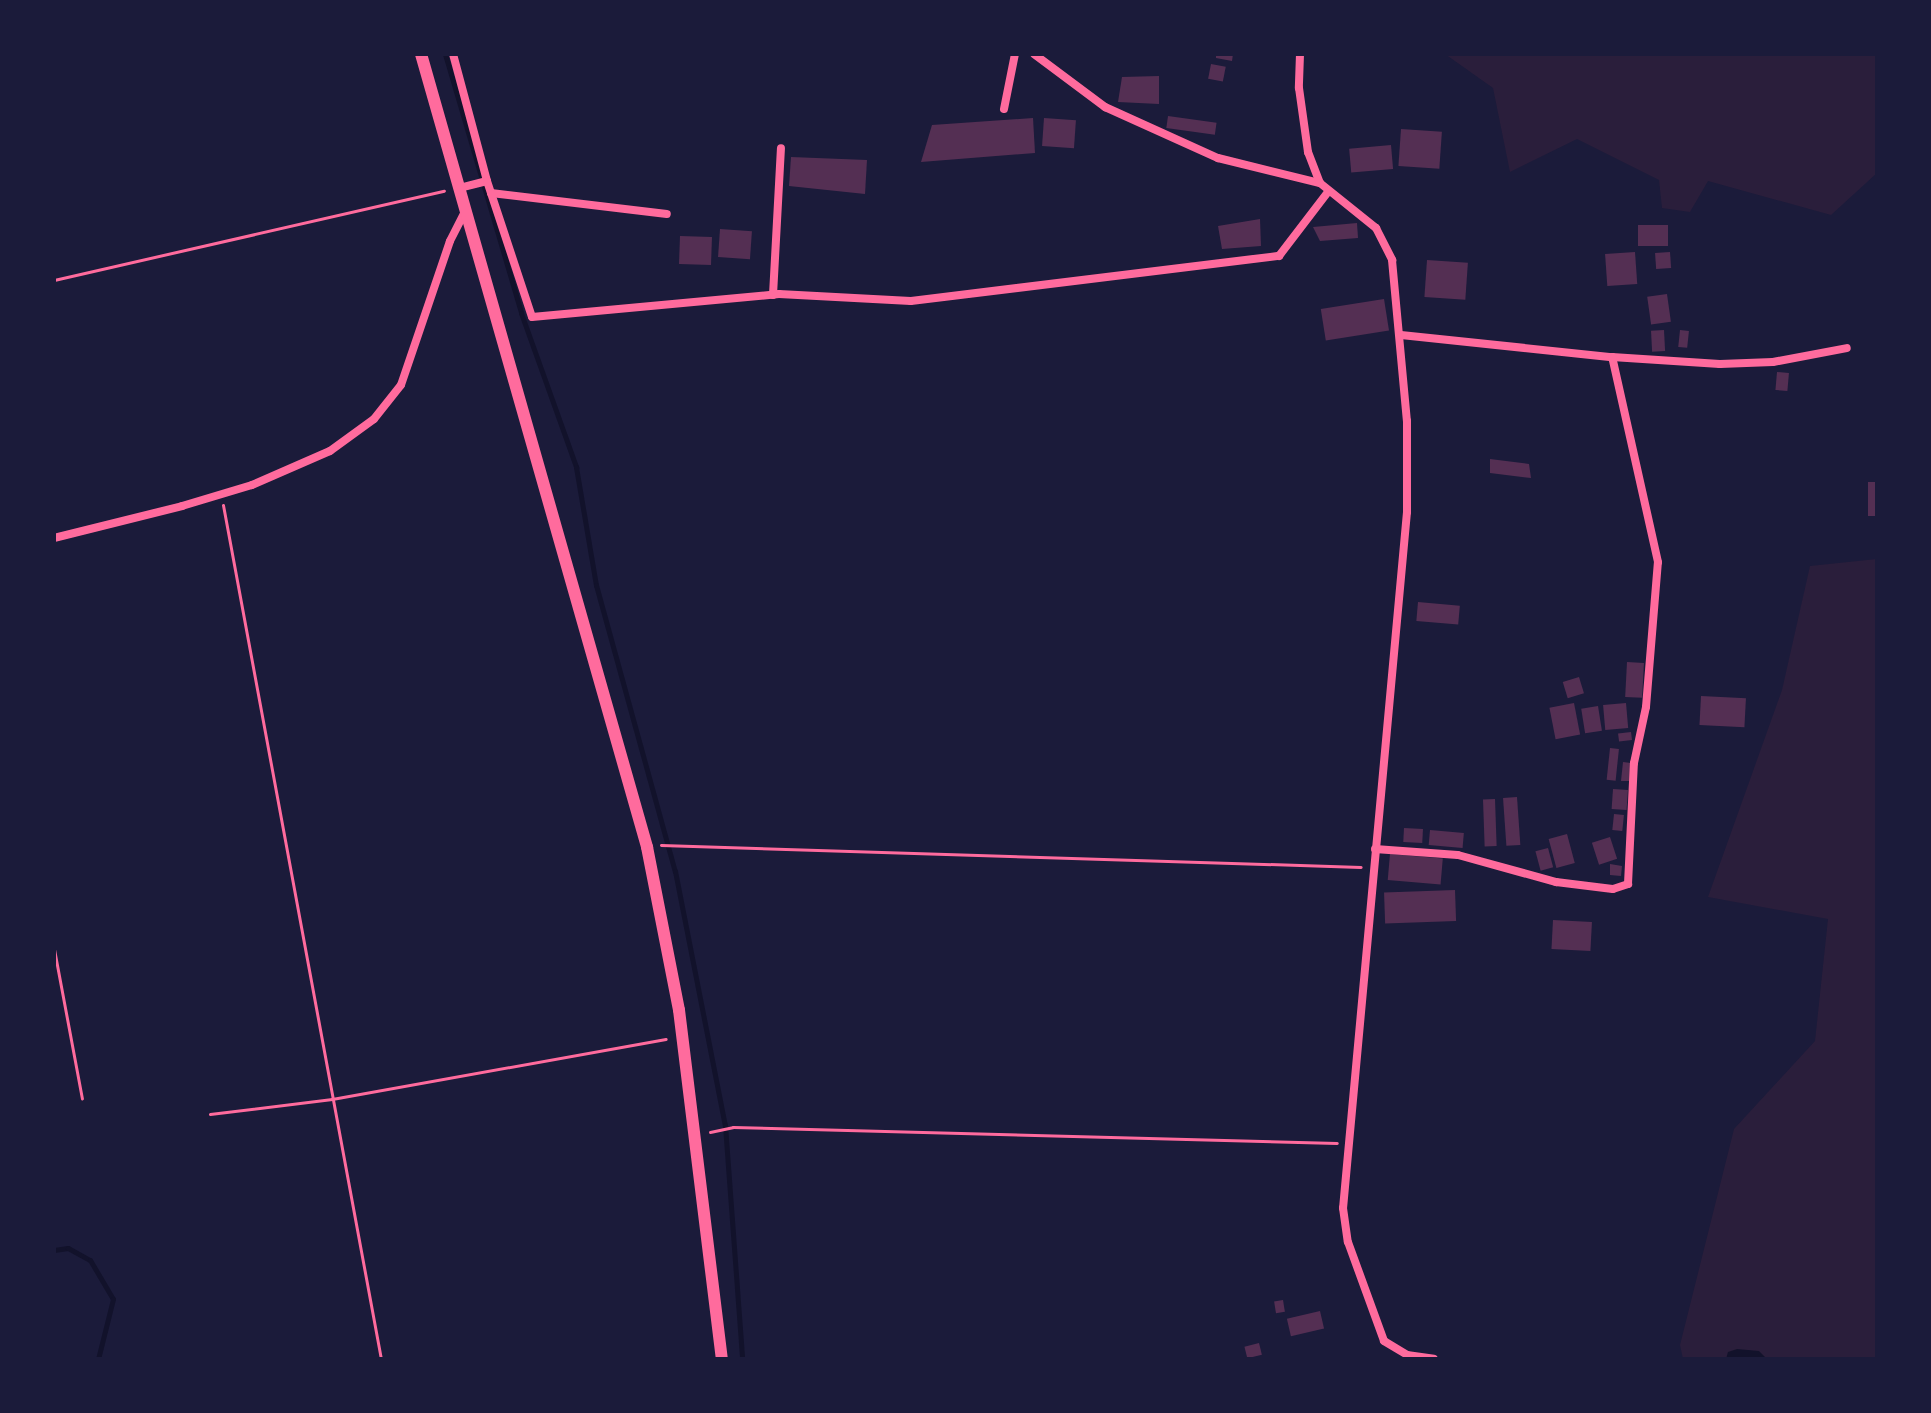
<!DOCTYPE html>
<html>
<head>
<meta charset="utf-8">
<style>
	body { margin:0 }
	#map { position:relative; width:1931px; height:1413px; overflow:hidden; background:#1b1b3a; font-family:"Public Sans",sans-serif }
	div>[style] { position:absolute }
	.green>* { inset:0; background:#2a1e3b }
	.water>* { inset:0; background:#12122b }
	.stream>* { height:5px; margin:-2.5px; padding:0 2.5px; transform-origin:2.5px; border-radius:2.5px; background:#12122b }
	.building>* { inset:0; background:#542f53; transform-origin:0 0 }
	.path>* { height:3px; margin:-1.5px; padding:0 1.5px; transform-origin:1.5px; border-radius:1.5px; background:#ff6b9d }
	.minor>* { height:8px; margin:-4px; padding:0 4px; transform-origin:4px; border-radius:4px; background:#ff6b9d }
	.tertiary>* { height:12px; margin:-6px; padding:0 6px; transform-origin:6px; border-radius:6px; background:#ff6b9d }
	span { translate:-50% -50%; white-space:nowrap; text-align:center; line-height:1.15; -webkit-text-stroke:8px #1b1b3a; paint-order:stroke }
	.frame { position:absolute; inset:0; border:56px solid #1b1b3a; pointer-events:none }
</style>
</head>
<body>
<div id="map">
	<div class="green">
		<i style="clip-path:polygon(1445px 54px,1877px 54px,1877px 173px,1831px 215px,1708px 181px,1690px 212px,1662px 208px,1659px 180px,1577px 139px,1510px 172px,1493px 88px)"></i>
		<i style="clip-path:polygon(1877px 559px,1877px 1359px,1683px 1359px,1680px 1345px,1734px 1129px,1815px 1041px,1828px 919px,1708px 897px,1782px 690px,1810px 566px)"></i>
	</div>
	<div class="water">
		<i style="clip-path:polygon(1737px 1349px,1759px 1351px,1767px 1359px,1726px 1359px,1728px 1352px)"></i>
	</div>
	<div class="stream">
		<i style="left:445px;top:54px;width:270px;rotate:73.6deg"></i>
		<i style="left:521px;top:313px;width:164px;rotate:70.3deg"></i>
		<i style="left:576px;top:467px;width:120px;rotate:80.4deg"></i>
		<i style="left:596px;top:585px;width:297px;rotate:74.6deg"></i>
		<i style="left:675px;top:871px;width:259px;rotate:78.9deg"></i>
		<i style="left:725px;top:1125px;width:235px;rotate:85.8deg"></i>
		<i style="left:54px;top:1250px;width:14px;rotate:-8deg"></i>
		<i style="left:68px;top:1248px;width:25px;rotate:29deg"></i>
		<i style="left:90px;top:1260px;width:45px;rotate:59.5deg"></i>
		<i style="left:113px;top:1299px;width:62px;rotate:104deg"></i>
	</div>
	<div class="building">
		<i style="clip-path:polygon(1216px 54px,1233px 54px,1232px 61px,1216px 58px)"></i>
		<i style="left:1211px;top:64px;width:15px;height:15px;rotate:11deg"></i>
		<i style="clip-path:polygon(1159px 76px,1159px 104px,1118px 102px,1122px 77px)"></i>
		<i style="left:1168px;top:116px;width:49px;height:12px;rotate:8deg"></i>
		<i style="clip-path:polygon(1033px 118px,1035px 153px,921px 162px,932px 125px)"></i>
		<i style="left:1044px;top:118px;width:32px;height:28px;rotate:4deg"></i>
		<i style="left:1401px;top:129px;width:41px;height:37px;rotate:4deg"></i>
		<i style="left:1391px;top:145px;width:24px;height:42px;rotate:85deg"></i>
		<i style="clip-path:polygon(791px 157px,867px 160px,865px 194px,789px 186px)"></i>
		<i style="clip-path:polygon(1260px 219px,1261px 246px,1222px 249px,1218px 226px)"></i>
		<i style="clip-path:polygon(1357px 223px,1358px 238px,1320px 241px,1313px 227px)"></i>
		<i style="left:1638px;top:225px;width:30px;height:21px"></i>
		<i style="left:720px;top:229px;width:32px;height:28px;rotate:4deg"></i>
		<i style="left:680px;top:236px;width:32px;height:28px;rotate:2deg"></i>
		<i style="left:1635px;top:252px;width:32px;height:30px;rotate:86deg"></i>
		<i style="left:1670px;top:252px;width:16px;height:15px;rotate:86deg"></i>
		<i style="left:1427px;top:260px;width:41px;height:37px;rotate:4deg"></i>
		<i style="left:1667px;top:294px;width:28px;height:20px;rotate:82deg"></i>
		<i style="left:1384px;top:299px;width:32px;height:64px;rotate:81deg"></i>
		<i style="left:1664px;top:330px;width:21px;height:13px;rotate:87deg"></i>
		<i style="left:1680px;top:330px;width:9px;height:17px;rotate:6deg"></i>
		<i style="left:1777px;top:372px;width:12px;height:18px;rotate:5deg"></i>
		<i style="clip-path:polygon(1490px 459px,1529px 464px,1531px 478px,1490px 473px)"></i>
		<i style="left:1868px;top:482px;width:9px;height:34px"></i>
		<i style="left:1418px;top:602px;width:42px;height:19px;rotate:5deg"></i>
		<i style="left:1627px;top:662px;width:17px;height:35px;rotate:3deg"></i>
		<i style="left:1579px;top:677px;width:17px;height:17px;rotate:73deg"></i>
		<i style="left:1701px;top:696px;width:45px;height:29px;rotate:3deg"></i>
		<i style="left:1574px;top:703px;width:32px;height:25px;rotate:79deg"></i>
		<i style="left:1626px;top:703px;width:25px;height:23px;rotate:85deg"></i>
		<i style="left:1598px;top:706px;width:25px;height:17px;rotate:81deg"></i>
		<i style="left:1631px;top:732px;width:8px;height:13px;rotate:83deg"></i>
		<i style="left:1610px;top:748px;width:9px;height:32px;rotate:6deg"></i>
		<i style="clip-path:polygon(1623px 762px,1631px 763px,1630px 781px,1621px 781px)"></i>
		<i style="left:1613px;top:789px;width:15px;height:20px;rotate:4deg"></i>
		<i style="left:1517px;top:797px;width:48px;height:14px;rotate:86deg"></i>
		<i style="left:1495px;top:799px;width:47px;height:12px;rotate:88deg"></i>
		<i style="left:1614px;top:814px;width:10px;height:16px;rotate:6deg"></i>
		<i style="left:1404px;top:828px;width:19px;height:14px;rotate:3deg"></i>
		<i style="left:1430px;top:830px;width:34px;height:15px;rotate:5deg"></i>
		<i style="left:1567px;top:834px;width:30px;height:19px;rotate:75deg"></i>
		<i style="left:1610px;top:837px;width:23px;height:19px;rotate:72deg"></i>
		<i style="left:1548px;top:848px;width:20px;height:13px;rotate:75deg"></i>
		<i style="left:1390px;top:854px;width:53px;height:26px;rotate:5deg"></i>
		<i style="clip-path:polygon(1610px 864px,1622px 866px,1621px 876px,1610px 875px)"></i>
		<i style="left:1455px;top:890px;width:31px;height:71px;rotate:88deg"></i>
		<i style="left:1553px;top:920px;width:39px;height:29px;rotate:3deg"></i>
		<i style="left:1283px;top:1300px;width:12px;height:9px;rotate:81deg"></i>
		<i style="left:1320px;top:1311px;width:18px;height:34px;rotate:77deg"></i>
		<i style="left:1259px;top:1343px;width:12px;height:15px;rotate:76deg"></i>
	</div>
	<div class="path">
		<i style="left:54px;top:280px;width:400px;rotate:-12.9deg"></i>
		<i style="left:223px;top:505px;width:868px;rotate:79.52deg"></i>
		<i style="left:661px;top:845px;width:700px;rotate:1.8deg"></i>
		<i style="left:54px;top:949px;width:152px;rotate:79.4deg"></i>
		<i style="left:210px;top:1114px;width:123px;rotate:-7deg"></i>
		<i style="left:332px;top:1099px;width:339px;rotate:-10.2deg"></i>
		<i style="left:710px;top:1132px;width:24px;rotate:-12deg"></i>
		<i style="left:733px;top:1127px;width:604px;rotate:1.52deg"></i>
	</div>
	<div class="minor">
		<i style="left:453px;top:54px;width:131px;rotate:75deg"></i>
		<i style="left:487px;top:181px;width:30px;rotate:166deg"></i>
		<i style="left:1034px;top:54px;width:89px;rotate:36.7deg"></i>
		<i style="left:1105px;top:107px;width:124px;rotate:24.3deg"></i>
		<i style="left:1218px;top:158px;width:105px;rotate:13.8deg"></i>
		<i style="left:1300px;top:54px;width:34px;rotate:92deg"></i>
		<i style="left:1299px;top:88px;width:65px;rotate:82deg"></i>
		<i style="left:1308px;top:152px;width:33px;rotate:69deg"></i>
		<i style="left:1320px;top:183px;width:72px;rotate:38.8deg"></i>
		<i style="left:1376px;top:228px;width:36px;rotate:63deg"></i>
		<i style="left:1392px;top:260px;width:162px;rotate:84.7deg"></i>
		<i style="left:1407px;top:421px;width:91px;rotate:90deg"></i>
		<i style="left:1407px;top:512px;width:699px;rotate:95.25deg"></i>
		<i style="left:1343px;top:1208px;width:34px;rotate:82deg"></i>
		<i style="left:1348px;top:1242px;width:105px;rotate:70deg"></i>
		<i style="left:1384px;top:1341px;width:27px;rotate:31deg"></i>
		<i style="left:1407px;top:1355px;width:27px;rotate:8deg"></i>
		<i style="left:1004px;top:109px;width:56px;rotate:-78.7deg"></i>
		<i style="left:487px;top:181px;width:143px;rotate:71.7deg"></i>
		<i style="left:532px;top:317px;width:248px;rotate:-5.3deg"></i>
		<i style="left:779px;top:294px;width:132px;rotate:3deg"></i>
		<i style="left:911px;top:301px;width:371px;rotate:-7deg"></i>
		<i style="left:1279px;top:256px;width:81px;rotate:-52.6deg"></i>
		<i style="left:491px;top:193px;width:177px;rotate:6.8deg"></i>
		<i style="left:773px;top:295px;width:147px;rotate:-86.9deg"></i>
		<i style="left:1401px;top:335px;width:212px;rotate:6deg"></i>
		<i style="left:1612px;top:357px;width:108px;rotate:3.7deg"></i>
		<i style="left:1720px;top:364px;width:53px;rotate:-2.2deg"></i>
		<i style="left:1773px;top:362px;width:75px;rotate:-10.7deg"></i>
		<i style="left:54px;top:538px;width:132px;rotate:-14deg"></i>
		<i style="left:182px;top:506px;width:73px;rotate:-16.7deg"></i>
		<i style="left:252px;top:485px;width:85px;rotate:-23.6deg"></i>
		<i style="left:330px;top:451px;width:54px;rotate:-36deg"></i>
		<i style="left:374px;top:419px;width:43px;rotate:-51.5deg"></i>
		<i style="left:401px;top:385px;width:152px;rotate:-71.2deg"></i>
		<i style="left:450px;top:241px;width:33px;rotate:-63deg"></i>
		<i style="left:1375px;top:849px;width:83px;rotate:4.1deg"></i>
		<i style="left:1458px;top:855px;width:102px;rotate:15.4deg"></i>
		<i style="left:1556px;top:882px;width:57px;rotate:7deg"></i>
		<i style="left:1613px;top:889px;width:16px;rotate:-18deg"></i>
		<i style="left:1628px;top:884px;width:121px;rotate:-87.2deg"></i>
		<i style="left:1634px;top:763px;width:57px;rotate:-77.9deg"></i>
		<i style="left:1646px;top:707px;width:145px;rotate:-85.3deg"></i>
		<i style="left:1658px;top:562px;width:210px;rotate:-102.6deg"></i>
	</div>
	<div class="tertiary">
		<i style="left:421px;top:54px;width:825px;rotate:74.09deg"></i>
		<i style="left:647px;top:847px;width:166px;rotate:78.9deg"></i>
		<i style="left:679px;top:1010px;width:352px;rotate:83deg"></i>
	</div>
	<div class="frame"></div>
</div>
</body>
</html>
